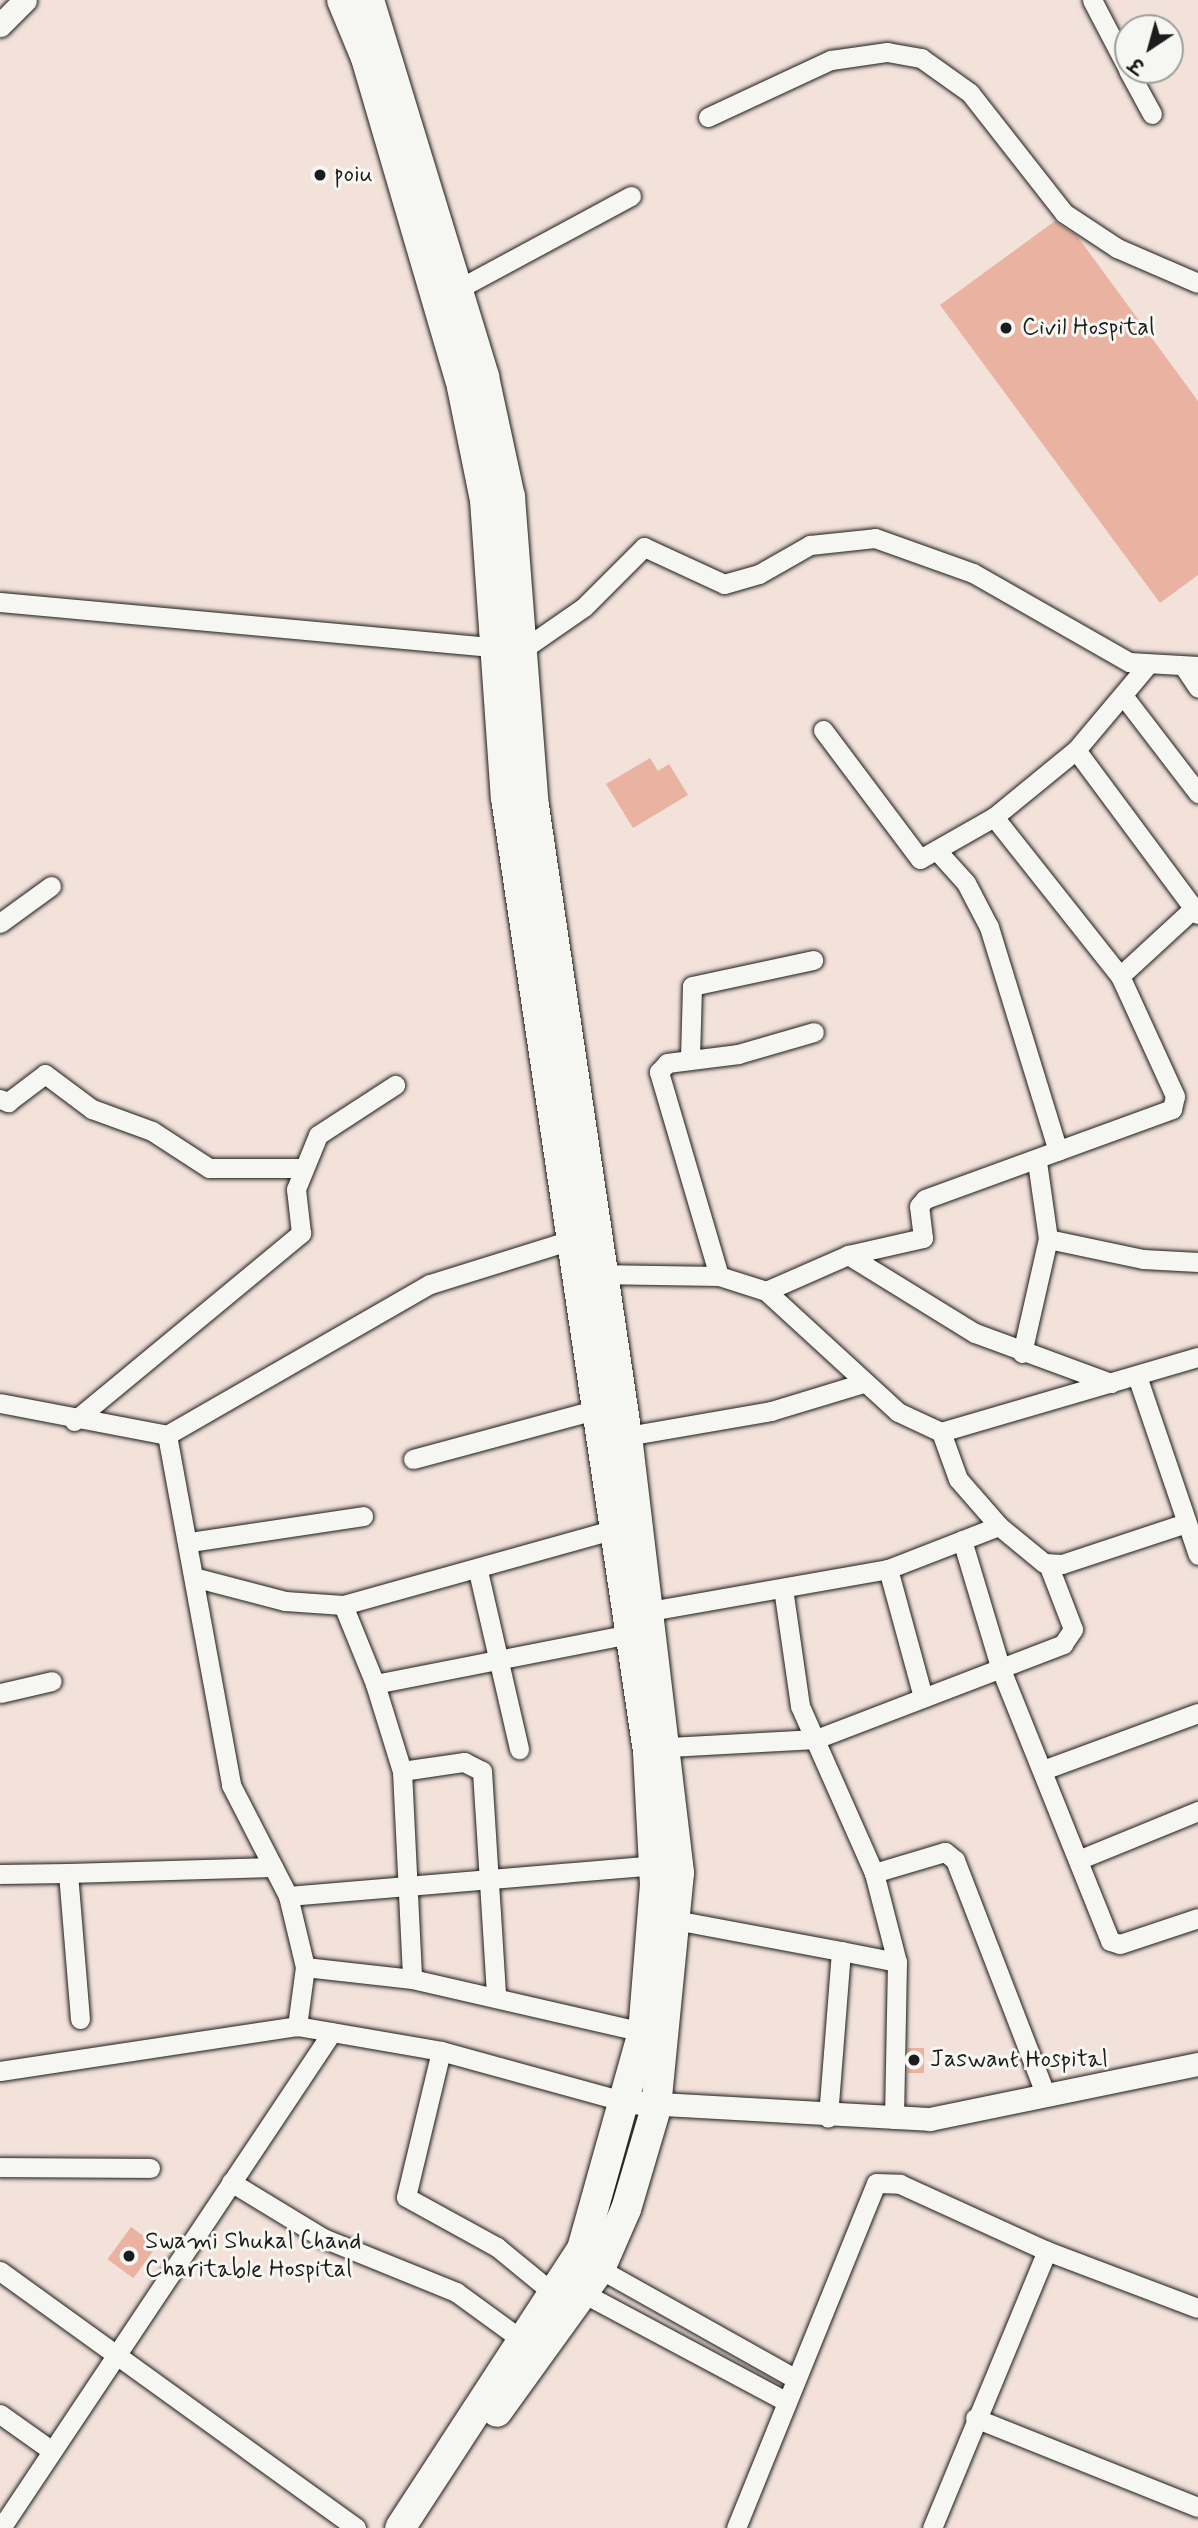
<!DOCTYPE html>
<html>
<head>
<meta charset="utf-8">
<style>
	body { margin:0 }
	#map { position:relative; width:1198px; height:2528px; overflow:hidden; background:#f2e2da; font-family:Mynerve,"Playpen Sans Deva",sans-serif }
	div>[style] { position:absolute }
	.building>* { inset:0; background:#eab2a1; transform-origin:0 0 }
	.roads { filter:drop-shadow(0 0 2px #1c1c1c) drop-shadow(0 0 2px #1c1c1c) }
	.minor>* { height:19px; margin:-9.5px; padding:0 9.5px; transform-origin:9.5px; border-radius:9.5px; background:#f6f6f2 }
	.tertiary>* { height:23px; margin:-11.5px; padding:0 11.5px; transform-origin:11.5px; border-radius:11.5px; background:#f6f6f2 }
	.primary>* { height:30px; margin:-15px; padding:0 15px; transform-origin:15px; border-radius:15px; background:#f6f6f2 }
	.dots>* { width:19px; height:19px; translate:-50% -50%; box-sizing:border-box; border:4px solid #f6f6f2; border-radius:50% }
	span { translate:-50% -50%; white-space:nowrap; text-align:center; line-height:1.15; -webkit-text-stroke:6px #f6f6f2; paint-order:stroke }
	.poi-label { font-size:24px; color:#1c1c1c }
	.left { translate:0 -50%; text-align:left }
	.north { position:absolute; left:1114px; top:14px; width:70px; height:70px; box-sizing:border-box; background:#f6f6f2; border:2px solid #9f9f9c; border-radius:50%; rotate:216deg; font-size:19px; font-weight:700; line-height:28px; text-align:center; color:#1c1c1c }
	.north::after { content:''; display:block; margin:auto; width:24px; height:32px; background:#1c1c1c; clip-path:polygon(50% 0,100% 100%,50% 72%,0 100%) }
</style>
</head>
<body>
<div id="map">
	<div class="building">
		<i style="clip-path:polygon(1055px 221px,1077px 236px,1198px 401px,1198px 575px,1160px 603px,940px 305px)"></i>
		<i style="clip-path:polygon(650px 758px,658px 771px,669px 764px,688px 795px,633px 828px,606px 784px)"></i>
		<i style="left:908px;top:2048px;width:16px;height:25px"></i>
		<i style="left:131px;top:2227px;width:32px;height:40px;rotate:36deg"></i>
	</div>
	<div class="roads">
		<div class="minor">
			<i style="left:1092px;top:0;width:78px;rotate:62.4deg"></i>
			<i style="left:1128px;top:70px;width:50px;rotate:61.4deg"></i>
			<i style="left:708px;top:117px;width:136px;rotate:-24.9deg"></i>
			<i style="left:831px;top:60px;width:57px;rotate:-8.1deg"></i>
			<i style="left:887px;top:52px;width:35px;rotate:10deg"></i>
			<i style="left:921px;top:58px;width:60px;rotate:35.5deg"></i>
			<i style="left:970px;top:93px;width:152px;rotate:51.9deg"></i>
			<i style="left:1064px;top:213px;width:64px;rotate:33.4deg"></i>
			<i style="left:1117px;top:248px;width:88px;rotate:23.4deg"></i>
			<i style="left:447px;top:295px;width:209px;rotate:-28.3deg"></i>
			<i style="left:0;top:602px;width:524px;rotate:5.25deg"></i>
			<i style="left:522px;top:650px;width:75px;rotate:-34.7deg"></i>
			<i style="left:584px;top:607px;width:85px;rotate:-45deg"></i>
			<i style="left:644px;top:547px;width:88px;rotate:24.8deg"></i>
			<i style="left:724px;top:584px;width:36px;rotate:-16deg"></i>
			<i style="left:759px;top:574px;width:59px;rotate:-29.6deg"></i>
			<i style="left:810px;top:545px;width:65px;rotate:-6.1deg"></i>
			<i style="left:875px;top:538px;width:104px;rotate:19.7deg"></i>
			<i style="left:973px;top:573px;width:180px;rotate:29.7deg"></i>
			<i style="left:1129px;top:662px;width:69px;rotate:3.3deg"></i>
			<i style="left:1184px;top:667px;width:25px;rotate:56deg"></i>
			<i style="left:1125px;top:698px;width:120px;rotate:52.5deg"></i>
			<i style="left:823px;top:730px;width:161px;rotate:53.1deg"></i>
			<i style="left:920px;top:859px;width:85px;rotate:-29.6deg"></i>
			<i style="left:994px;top:817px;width:203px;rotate:51.6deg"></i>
			<i style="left:1120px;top:976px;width:100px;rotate:-42.6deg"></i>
			<i style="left:1076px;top:750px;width:204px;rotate:53.4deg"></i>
			<i style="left:994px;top:817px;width:106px;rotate:-39.3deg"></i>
			<i style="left:1076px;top:750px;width:109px;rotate:-49.9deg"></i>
			<i style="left:939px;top:853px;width:40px;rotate:48deg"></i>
			<i style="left:966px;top:883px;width:50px;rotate:62.4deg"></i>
			<i style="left:989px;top:927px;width:234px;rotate:72.9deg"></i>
			<i style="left:0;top:923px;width:63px;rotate:-36deg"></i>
			<i style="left:690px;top:1058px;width:72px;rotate:-88.4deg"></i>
			<i style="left:692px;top:986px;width:124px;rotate:-12.1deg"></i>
			<i style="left:0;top:1099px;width:9px;rotate:21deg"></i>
			<i style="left:8px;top:1102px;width:46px;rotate:-37.1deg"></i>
			<i style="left:45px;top:1074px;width:59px;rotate:36.7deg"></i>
			<i style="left:92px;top:1109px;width:64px;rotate:20.1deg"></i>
			<i style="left:152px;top:1131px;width:68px;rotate:33deg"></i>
			<i style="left:209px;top:1168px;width:92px"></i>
			<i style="left:1048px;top:1239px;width:97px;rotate:11.9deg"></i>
			<i style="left:1143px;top:1259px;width:55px;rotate:3.1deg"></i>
			<i style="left:848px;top:1255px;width:77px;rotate:-12.8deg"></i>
			<i style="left:923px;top:1238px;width:32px;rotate:-97deg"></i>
			<i style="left:919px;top:1206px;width:9px;rotate:-49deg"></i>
			<i style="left:925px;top:1199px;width:263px;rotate:-20deg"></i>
			<i style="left:1172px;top:1109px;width:13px;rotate:-77deg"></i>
			<i style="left:1175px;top:1096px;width:132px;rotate:-114.6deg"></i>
			<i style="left:593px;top:1274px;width:126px;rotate:0.9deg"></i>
			<i style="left:719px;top:1276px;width:49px;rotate:17.7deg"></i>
			<i style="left:766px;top:1291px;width:179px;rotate:42.5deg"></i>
			<i style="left:898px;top:1412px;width:47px;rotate:24.9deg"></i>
			<i style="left:941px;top:1432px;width:268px;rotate:-16.3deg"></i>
			<i style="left:719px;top:1276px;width:213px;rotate:-106.4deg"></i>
			<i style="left:659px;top:1072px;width:12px;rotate:-48deg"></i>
			<i style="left:667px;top:1063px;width:72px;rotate:-7.2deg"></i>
			<i style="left:738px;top:1054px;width:79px;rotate:-16.1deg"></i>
			<i style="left:766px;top:1291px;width:90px;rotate:-23.7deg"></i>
			<i style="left:848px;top:1255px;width:149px;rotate:31.6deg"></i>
			<i style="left:975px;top:1333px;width:145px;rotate:20.2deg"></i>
			<i style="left:1022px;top:1353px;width:117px;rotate:-77.2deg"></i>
			<i style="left:1048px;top:1239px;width:78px;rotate:-98.1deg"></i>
			<i style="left:1137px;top:1376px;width:189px;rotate:71.2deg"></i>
			<i style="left:0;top:1403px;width:170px;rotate:10.8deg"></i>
			<i style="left:167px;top:1435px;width:303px;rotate:-29.9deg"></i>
			<i style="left:430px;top:1284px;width:158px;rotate:-17.3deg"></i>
			<i style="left:74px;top:1421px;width:295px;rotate:-39.6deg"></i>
			<i style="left:301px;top:1233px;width:44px;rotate:-96.5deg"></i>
			<i style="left:296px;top:1189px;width:58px;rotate:-67.8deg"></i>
			<i style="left:318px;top:1135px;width:92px;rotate:-33deg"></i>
			<i style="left:941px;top:1432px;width:50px;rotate:70.1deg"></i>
			<i style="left:958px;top:1479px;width:62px;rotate:48.9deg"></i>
			<i style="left:999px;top:1526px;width:58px;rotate:39.4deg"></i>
			<i style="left:1044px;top:1563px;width:18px;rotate:3deg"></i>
			<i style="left:1062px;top:1564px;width:131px;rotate:-18.3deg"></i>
			<i style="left:167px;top:1435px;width:356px;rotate:79.6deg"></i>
			<i style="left:231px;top:1785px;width:125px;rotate:62.8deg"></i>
			<i style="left:288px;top:1896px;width:73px;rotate:76.5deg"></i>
			<i style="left:305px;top:1967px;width:60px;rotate:97.7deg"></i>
			<i style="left:627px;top:1436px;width:146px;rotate:-9.8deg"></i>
			<i style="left:771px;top:1411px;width:96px;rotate:-16.9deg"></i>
			<i style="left:413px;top:1459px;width:192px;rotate:-15.1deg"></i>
			<i style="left:962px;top:1540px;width:133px;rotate:73.3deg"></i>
			<i style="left:1000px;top:1667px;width:295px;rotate:68.1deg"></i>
			<i style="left:1110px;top:1941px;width:10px;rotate:17deg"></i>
			<i style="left:1120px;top:1944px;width:82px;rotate:-18.4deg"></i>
			<i style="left:190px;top:1542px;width:175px;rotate:-8.5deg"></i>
			<i style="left:888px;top:1569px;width:119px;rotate:-21.2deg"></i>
			<i style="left:478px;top:1571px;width:183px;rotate:77deg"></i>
			<i style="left:197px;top:1578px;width:91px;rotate:14.6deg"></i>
			<i style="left:285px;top:1601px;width:58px;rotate:3.9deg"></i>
			<i style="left:343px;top:1605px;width:283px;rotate:-15.6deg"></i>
			<i style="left:783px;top:1588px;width:119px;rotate:81.8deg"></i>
			<i style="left:800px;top:1706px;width:183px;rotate:66.1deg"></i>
			<i style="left:874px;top:1873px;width:92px;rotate:75.5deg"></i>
			<i style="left:897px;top:1962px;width:157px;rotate:91.1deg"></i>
			<i style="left:343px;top:1605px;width:85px;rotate:67.9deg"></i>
			<i style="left:375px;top:1684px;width:261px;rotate:-11.1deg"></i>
			<i style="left:650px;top:1611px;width:242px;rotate:-10deg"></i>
			<i style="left:888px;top:1569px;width:133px;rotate:74.7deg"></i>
			<i style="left:375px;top:1684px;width:91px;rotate:72.8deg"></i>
			<i style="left:402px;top:1771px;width:208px;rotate:87.2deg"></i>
			<i style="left:0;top:1693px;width:53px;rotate:-13deg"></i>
			<i style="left:669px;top:1747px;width:147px;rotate:-3.1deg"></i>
			<i style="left:816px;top:1739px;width:265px;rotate:-21deg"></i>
			<i style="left:1063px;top:1644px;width:18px;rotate:-56deg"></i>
			<i style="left:1073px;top:1629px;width:70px;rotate:-111deg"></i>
			<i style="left:1043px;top:1770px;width:165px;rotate:-20.2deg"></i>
			<i style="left:402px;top:1771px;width:63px;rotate:-8.3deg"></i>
			<i style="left:464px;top:1762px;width:20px;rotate:27deg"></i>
			<i style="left:482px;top:1771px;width:224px;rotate:86.4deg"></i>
			<i style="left:1078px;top:1860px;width:130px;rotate:-22.2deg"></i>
			<i style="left:874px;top:1873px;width:74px;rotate:-16.5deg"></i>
			<i style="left:945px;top:1852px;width:13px;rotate:39deg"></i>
			<i style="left:955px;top:1860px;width:253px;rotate:68.9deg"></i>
			<i style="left:0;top:1874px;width:68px;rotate:-0.8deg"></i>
			<i style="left:288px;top:1896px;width:367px;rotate:-4.8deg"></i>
			<i style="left:675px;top:1920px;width:169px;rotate:10.6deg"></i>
			<i style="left:841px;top:1951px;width:167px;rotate:94.5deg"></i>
			<i style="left:841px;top:1951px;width:57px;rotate:11.1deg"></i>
			<i style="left:305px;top:1967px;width:108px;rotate:6.4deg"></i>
			<i style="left:412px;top:1979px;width:237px;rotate:12.9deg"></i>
			<i style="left:80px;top:2019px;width:146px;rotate:-94.7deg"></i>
			<i style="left:68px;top:1873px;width:205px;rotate:-1.7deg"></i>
			<i style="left:441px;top:2051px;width:150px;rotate:103.5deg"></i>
			<i style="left:406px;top:2197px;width:104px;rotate:28.8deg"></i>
			<i style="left:497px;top:2247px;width:72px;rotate:39.4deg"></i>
			<i style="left:0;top:2071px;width:300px;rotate:-8.6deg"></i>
			<i style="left:297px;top:2026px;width:146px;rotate:9.8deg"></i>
			<i style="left:441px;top:2051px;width:192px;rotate:15.4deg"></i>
			<i style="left:0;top:2167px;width:150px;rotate:0.4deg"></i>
			<i style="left:231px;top:2182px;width:108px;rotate:31.3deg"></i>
			<i style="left:323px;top:2238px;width:144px;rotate:22.1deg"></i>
			<i style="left:456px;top:2292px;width:82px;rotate:36deg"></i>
			<i style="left:600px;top:2269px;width:223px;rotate:29.3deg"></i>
			<i style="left:0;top:2271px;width:439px;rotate:35.8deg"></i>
			<i style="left:583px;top:2293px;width:229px;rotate:28.1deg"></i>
			<i style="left:0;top:2414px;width:64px;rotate:35.4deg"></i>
			<i style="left:975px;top:2418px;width:240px;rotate:21.8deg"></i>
			<i style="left:1px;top:2528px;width:596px;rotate:-56.28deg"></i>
			<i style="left:736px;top:2528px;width:372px;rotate:-67.9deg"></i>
			<i style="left:876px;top:2183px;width:24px;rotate:2deg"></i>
			<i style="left:900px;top:2184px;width:162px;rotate:24.5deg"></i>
			<i style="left:1047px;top:2251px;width:161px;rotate:20.7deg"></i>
			<i style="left:932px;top:2528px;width:300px;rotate:-67.5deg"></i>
		</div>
		<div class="tertiary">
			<i style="left:0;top:25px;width:35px;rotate:-45deg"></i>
			<i style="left:626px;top:2102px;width:304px;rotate:3.2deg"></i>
			<i style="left:930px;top:2119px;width:274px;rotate:-11.6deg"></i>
		</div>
		<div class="primary">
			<i style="left:342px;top:0;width:63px;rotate:67.5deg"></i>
			<i style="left:366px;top:58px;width:343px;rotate:73.7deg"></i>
			<i style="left:462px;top:387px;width:115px;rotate:78.5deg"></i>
			<i style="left:485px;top:500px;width:299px;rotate:86deg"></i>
			<i style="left:506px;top:798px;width:965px;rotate:81.53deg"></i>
			<i style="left:648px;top:1752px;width:132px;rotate:87deg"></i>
			<i style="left:655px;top:1884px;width:148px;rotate:94.6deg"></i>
			<i style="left:643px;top:2032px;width:225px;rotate:105.7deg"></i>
			<i style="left:582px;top:2249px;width:333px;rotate:123.1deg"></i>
			<i style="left:369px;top:0;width:394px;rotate:73deg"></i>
			<i style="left:484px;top:377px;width:123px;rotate:77.8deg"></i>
			<i style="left:510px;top:497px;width:310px;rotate:85.6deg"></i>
			<i style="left:534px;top:806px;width:637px;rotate:81.6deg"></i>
			<i style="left:627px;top:1436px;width:440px;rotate:83.2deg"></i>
			<i style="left:679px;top:1873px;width:236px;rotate:95.6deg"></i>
			<i style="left:656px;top:2108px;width:105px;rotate:106.5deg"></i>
			<i style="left:626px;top:2209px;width:65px;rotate:113.4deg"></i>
			<i style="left:600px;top:2269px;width:176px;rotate:125.8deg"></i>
		</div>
	</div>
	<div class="dots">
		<i style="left:320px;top:175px;background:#1c1c1c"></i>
		<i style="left:1006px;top:328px;background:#1c1c1c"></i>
		<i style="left:914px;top:2060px;background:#1c1c1c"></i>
		<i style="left:129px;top:2256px;background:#1c1c1c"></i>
	</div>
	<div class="poi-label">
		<span class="left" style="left:334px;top:175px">poiu</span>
		<span class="left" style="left:1022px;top:328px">Civil Hospital</span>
		<span class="left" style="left:930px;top:2060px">Jaswant Hospital</span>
		<span class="left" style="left:145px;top:2256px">Swami Shukal Chand<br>Charitable Hospital</span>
	</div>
	<div class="north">उ</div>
</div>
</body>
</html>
